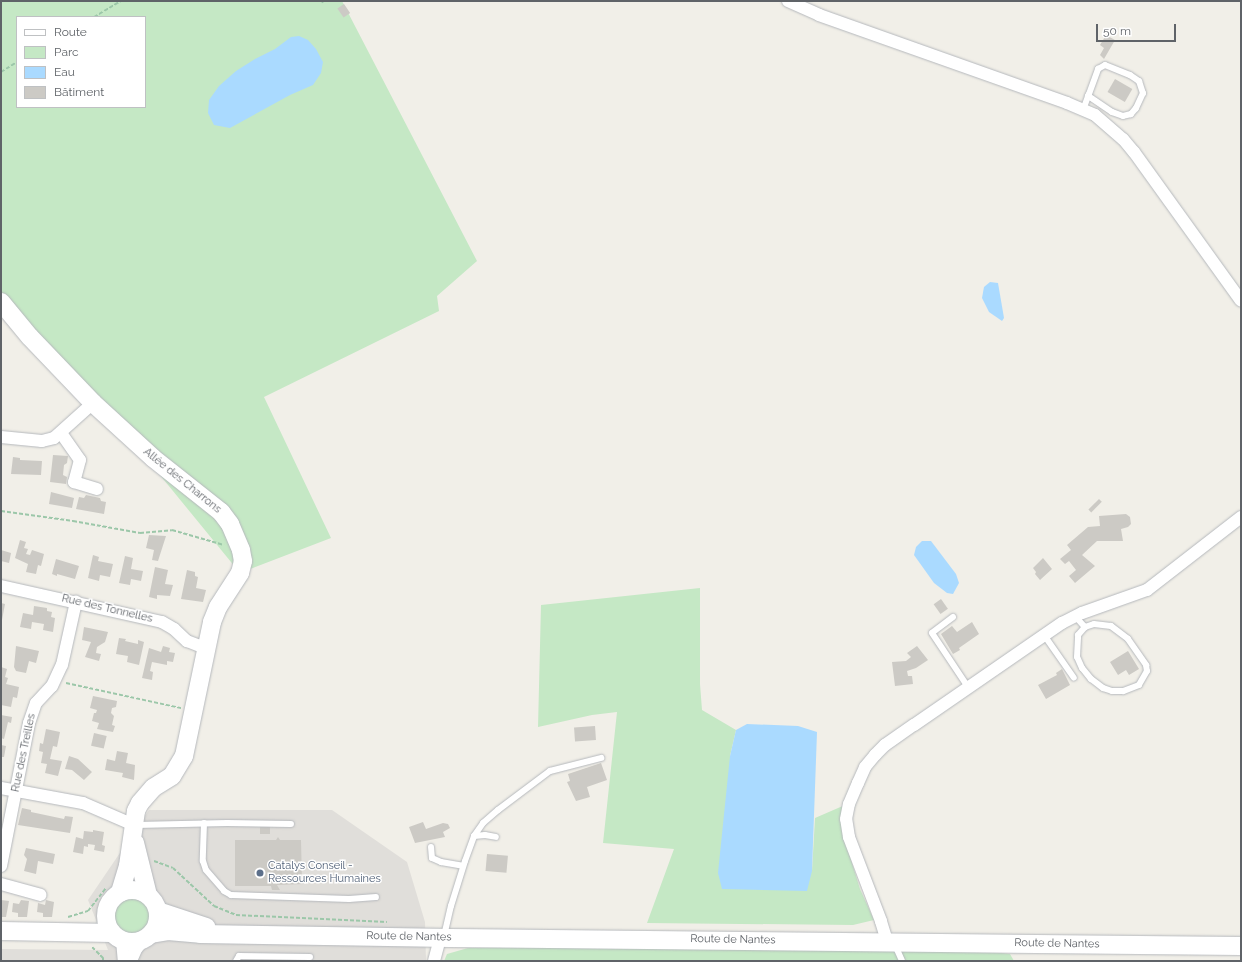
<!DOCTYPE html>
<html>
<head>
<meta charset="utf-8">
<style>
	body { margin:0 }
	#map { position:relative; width:1242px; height:962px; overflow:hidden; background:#f1efe8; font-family:Raleway,sans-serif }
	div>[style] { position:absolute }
	.industrial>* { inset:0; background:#e0deda }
	.green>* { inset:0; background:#c5e8c5 }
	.round { border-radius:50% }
	.water>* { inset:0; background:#aadaff }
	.building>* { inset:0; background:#cccac5; transform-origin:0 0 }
	.path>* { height:2px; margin-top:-1px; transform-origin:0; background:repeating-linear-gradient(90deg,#9cc7a9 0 4px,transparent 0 6px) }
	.roads { filter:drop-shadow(0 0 1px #b5b8bc) drop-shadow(0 0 1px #b5b8bc) }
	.lane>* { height:6px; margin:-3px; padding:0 3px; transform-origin:3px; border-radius:3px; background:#fff }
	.street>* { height:12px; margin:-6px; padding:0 6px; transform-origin:6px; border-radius:6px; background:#fff }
	.secondary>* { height:18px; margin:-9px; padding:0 9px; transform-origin:9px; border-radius:9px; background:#fff }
	.secondary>.ring { margin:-9px; padding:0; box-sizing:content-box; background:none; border:18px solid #fff; border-radius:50% }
	.dots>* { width:11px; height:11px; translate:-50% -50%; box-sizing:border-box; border:2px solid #fff; border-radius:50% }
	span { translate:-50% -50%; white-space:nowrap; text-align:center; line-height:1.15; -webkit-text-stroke:3px #fff; paint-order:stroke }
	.street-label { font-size:11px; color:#5f6368 }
	.service-label { font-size:11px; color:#4e5e75 }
	.left { translate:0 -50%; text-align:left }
	.frame { position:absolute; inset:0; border:2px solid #5f6368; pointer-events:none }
	.legend { position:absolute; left:16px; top:16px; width:130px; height:92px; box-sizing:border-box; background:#fff; border:1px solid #bfc1c3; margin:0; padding:5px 7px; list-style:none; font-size:12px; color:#5f6368 }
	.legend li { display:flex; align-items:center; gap:8px; height:20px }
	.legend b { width:20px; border:1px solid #bfc1c3 }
	.scale { position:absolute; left:1096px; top:24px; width:80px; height:18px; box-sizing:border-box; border:2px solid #5f6368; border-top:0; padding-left:5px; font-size:12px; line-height:14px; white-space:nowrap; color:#5f6368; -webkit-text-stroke:3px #fff; paint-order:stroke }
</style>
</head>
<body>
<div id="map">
	<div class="industrial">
		<i style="clip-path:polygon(149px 810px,332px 810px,407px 862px,425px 922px,426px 961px,1px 961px,1px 949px,108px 950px,88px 900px)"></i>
	</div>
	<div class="green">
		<i style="clip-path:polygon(evenodd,1px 1px,342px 1px,477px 261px,437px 296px,439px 311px,264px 397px,331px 538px,240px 573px,101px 403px,1px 294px,1px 1px,17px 17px,145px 17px,145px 107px,17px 107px,17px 17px)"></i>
		<i style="clip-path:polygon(700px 588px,700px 684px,702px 710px,736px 730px,730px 756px,812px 871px,815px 818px,845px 805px,842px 830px,860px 889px,874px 920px,853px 925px,647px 923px,674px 849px,603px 843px,617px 712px,592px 715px,538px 727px,541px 605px)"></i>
		<i class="round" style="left:114px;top:898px;width:36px;height:36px"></i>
		<i style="clip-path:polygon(894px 941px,1010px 954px,1014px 961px,444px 961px,447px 954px,468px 948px)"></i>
	</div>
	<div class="water">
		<i style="clip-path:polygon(299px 36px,308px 40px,316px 49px,323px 62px,321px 73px,313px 85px,290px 95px,230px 128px,214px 125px,208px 113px,209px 100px,219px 86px,236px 71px,255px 59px,275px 49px,291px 37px)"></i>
		<i style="clip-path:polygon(990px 282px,998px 283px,1004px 318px,1002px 321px,989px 312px,982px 298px,984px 287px)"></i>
		<i style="clip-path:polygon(922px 541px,931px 541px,956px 574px,959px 583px,953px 594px,947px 593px,934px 583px,914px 555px,916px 547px)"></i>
		<i style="clip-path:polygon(747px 724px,798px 726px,817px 732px,812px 871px,807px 891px,722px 889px,718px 873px,730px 756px,736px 730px)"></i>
	</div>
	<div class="building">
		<i style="left:344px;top:4px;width:11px;height:8px;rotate:56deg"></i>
		<i style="clip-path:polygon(1106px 35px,1115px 40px,1104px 59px,1100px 55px,1104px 48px,1100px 45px)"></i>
		<i style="left:1115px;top:79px;width:20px;height:15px;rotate:30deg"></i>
		<i style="clip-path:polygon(53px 455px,68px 456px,67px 463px,64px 465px,63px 475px,67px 477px,66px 484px,50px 482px)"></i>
		<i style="clip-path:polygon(13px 457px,20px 458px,20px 460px,42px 461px,41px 475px,11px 474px)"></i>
		<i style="clip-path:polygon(51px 492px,74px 498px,72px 508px,49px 504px)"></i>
		<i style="clip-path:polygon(86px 495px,100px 498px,101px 501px,106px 502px,104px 514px,76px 509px,79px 497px,84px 498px)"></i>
		<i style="left:1099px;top:499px;width:4px;height:15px;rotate:45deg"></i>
		<i style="clip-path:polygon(1126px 514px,1130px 517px,1131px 524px,1128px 527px,1121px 529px,1123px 541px,1097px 541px,1082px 555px,1095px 566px,1075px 583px,1069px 576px,1076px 570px,1069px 561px,1065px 564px,1060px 559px,1071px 550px,1067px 545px,1088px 527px,1100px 526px,1099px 516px)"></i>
		<i style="clip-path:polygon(149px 535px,166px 536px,158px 561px,152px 560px,154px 550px,146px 548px)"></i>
		<i style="clip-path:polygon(20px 540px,26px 542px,24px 548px,28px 549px,26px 554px,30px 555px,32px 550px,44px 554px,41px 566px,38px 565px,36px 574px,26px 572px,28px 564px,15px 558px)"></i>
		<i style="clip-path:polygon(1px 550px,11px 553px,9px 563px,1px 561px)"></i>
		<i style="clip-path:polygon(93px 555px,99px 557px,98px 561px,113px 564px,110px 577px,100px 575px,99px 581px,88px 578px)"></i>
		<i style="clip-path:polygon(125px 556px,133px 558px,131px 569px,143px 571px,141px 581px,131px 579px,130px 585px,119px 583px)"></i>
		<i style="clip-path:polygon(1043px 558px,1052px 569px,1040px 580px,1035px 574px,1036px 572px,1033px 568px)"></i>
		<i style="clip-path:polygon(56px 559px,79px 566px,75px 579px,57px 574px,57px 576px,52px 574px)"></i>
		<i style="clip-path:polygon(155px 567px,168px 570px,165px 584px,173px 585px,170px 596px,157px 595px,157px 599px,149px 597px)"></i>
		<i style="clip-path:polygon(187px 570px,195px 572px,195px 576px,198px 577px,196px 588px,206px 590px,203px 602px,181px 599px)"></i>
		<i style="left:941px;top:599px;width:12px;height:9px;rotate:55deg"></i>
		<i style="clip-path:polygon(1px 603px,5px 604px,2px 620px,1px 620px)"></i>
		<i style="clip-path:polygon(34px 606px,47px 608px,47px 611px,52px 612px,51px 617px,55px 618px,53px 632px,43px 630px,44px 624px,32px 622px,31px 629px,20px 627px,23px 613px,33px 615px)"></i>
		<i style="clip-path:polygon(972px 622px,979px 634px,959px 648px,960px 650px,953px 654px,941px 634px,952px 626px,957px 632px)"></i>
		<i style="clip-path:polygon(84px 627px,108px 632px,105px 642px,97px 647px,96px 653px,101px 654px,99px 661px,85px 657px,91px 642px,82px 640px)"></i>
		<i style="clip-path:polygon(119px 638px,126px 639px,125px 641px,138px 644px,138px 640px,144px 642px,139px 665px,127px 662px,128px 656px,116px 654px)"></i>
		<i style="clip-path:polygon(16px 646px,39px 651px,36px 663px,29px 661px,26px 673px,16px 671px,14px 667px)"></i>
		<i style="clip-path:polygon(163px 646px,170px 648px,169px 652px,175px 653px,173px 662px,167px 661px,167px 665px,152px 662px,150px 671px,153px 672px,152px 680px,142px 678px,149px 648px,161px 652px)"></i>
		<i style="clip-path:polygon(917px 646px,928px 660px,916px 668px,907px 671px,908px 676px,912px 676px,913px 684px,895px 686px,892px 662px,906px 661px,911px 657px,907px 653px)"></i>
		<i style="clip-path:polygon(1128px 651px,1139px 669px,1129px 675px,1126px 670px,1118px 675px,1110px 662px)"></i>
		<i style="clip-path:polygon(1px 667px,7px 669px,5px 677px,8px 678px,6px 684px,19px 687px,17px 698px,13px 697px,11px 707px,1px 705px)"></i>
		<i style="clip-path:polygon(1062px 669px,1070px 685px,1046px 699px,1038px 685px,1057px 675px,1056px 673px)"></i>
		<i style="clip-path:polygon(93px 696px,117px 701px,116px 707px,112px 708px,111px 713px,114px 716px,112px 725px,115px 726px,113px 732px,97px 729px,99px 723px,92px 721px,94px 713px,96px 713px,97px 710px,90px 708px)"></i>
		<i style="clip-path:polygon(1px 715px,12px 717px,11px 723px,8px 722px,4px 739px,1px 738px)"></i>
		<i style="left:595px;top:726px;width:14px;height:21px;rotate:86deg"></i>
		<i style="clip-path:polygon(46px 729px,60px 732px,57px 747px,53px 746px,50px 759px,62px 761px,58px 776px,45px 773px,47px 764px,41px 763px,43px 752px,39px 751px,40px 743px,43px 744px)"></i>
		<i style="left:94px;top:733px;width:13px;height:13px;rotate:13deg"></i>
		<i style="clip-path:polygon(1px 745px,6px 746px,4px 757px,1px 757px)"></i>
		<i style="clip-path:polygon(117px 751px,128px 753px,126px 763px,135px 765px,134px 780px,122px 777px,123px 773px,105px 770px,107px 759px,115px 761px)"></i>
		<i style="clip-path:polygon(69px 756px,78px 759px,92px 772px,84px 780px,72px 770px,65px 769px)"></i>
		<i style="clip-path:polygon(601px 763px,607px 780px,587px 787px,590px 797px,576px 801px,567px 782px,570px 781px,568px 774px)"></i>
		<i style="clip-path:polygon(22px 808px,31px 810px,31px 812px,64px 819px,65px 816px,73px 817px,70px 833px,18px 825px)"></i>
		<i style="clip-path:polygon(423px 822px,426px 829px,443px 823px,448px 824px,450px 828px,443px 832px,445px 837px,415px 843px,409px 827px)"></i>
		<i style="left:260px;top:826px;width:10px;height:8px"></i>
		<i style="clip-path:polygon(93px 830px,104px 832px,102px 845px,105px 846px,104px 852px,94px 850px,95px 845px,88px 844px,88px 847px,84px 846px,83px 854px,73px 852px,76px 837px,83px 839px,84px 831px,93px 832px)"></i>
		<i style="clip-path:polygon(278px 837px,280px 840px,301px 840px,302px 881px,304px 884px,277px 885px,280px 890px,272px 890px,271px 886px,235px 886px,235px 840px,276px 840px)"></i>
		<i style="clip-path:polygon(26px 848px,55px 854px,53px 864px,38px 861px,36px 874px,24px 871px,27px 859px,24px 855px)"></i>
		<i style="left:487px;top:854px;width:21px;height:17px;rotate:5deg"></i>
		<i style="clip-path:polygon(1px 900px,9px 901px,6px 917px,1px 917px)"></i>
		<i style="clip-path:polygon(21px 900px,29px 901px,27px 917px,18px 917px,18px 913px,12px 912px,13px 903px,19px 904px)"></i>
		<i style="clip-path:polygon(46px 900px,54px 902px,52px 917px,43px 917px,43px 913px,37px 912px,38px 903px,45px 905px)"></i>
	</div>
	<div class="path">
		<i style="left:322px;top:1px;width:2px;rotate:63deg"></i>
		<i style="left:94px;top:17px;width:31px;rotate:-31deg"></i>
		<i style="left:1px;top:72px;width:19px;rotate:-32deg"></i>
		<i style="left:1px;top:511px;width:73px;rotate:7.9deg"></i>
		<i style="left:73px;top:521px;width:68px;rotate:10.2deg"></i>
		<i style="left:140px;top:533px;width:32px;rotate:-5deg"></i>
		<i style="left:172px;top:530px;width:54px;rotate:16.1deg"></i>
		<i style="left:66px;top:683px;width:118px;rotate:12.3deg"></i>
		<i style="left:154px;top:861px;width:20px;rotate:20deg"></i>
		<i style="left:173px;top:868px;width:56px;rotate:42.8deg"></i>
		<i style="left:214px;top:906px;width:24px;rotate:22deg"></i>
		<i style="left:236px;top:915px;width:151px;rotate:2.7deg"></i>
		<i style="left:68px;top:917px;width:21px;rotate:-17deg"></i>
		<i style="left:88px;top:911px;width:29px;rotate:-52deg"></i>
		<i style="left:92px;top:947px;width:16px;rotate:45deg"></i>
		<i style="left:103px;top:958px;width:3px;rotate:90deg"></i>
	</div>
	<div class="roads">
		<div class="lane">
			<i style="left:1083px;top:110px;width:15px;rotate:-70deg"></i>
			<i style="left:1088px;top:96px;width:2px;rotate:-63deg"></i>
			<i style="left:1089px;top:94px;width:27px;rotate:-70deg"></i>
			<i style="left:1098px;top:69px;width:8px;rotate:-30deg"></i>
			<i style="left:1105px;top:65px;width:27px;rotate:22deg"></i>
			<i style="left:1130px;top:75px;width:11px;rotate:34deg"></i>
			<i style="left:1139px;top:81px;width:13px;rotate:72deg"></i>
			<i style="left:1143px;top:93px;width:17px;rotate:115deg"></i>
			<i style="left:1136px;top:108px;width:8px;rotate:130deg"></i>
			<i style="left:1131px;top:114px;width:8px;rotate:166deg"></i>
			<i style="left:1123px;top:116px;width:12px;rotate:-160deg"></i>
			<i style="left:1112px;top:112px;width:29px;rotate:-146deg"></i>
			<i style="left:1075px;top:616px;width:15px;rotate:48deg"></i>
			<i style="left:1085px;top:627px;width:9px;rotate:-18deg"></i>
			<i style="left:1094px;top:624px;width:17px;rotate:7deg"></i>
			<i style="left:1111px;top:626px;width:21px;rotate:37deg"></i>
			<i style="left:1128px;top:639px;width:32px;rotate:55deg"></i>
			<i style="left:1146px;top:665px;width:6px;rotate:81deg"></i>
			<i style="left:1147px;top:671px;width:16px;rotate:120deg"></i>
			<i style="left:1139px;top:685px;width:17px;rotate:159deg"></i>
			<i style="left:1123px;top:691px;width:11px;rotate:180deg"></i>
			<i style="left:1112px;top:691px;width:9px;rotate:-162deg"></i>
			<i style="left:1103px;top:688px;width:15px;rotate:-143deg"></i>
			<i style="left:1091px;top:679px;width:14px;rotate:-129deg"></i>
			<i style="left:1082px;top:668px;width:12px;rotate:-114deg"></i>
			<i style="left:1077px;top:657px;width:22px;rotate:-87deg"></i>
			<i style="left:1078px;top:635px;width:11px;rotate:-49deg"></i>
			<i style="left:953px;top:617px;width:26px;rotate:143deg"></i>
			<i style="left:932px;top:633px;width:65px;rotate:56.3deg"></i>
			<i style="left:1044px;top:635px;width:52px;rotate:55.1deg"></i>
			<i style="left:204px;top:823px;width:38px;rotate:92deg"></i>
			<i style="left:203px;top:861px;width:9px;rotate:72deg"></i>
			<i style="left:206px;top:870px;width:28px;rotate:49deg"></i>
			<i style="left:224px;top:891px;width:8px;rotate:30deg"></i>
			<i style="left:231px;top:895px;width:118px;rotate:1.9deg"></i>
			<i style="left:349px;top:899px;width:27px;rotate:-4deg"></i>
			<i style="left:136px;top:825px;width:91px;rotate:-1.3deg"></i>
			<i style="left:227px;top:823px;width:64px;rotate:0.9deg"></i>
			<i style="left:474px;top:836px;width:11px;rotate:-5deg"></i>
			<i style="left:485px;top:835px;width:11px;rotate:10deg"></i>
			<i style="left:431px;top:847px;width:11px;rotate:85deg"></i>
			<i style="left:432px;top:858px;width:10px;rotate:24deg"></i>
			<i style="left:441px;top:862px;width:22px;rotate:10deg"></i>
			<i style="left:444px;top:936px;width:31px;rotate:-77deg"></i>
			<i style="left:451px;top:906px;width:47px;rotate:-72.7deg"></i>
			<i style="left:465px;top:861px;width:27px;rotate:-70deg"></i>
			<i style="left:474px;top:836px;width:16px;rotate:-55deg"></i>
			<i style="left:483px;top:823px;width:20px;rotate:-41deg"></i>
			<i style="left:498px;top:810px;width:65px;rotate:-36.9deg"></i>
			<i style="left:550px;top:771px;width:53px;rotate:-14.3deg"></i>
			<i style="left:895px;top:945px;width:17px;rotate:66deg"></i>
			<i style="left:236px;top:961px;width:6px;rotate:-59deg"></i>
			<i style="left:239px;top:956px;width:71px;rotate:0.8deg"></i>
		</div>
		<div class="street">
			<i style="left:788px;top:1px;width:34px;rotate:24deg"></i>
			<i style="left:819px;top:15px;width:263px;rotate:19.5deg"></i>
			<i style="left:1067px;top:103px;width:30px;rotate:23deg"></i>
			<i style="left:1095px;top:115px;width:37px;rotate:41deg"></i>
			<i style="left:1123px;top:139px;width:17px;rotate:50deg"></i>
			<i style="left:1134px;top:152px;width:183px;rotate:54.3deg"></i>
			<i style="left:61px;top:433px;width:33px;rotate:55deg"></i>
			<i style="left:80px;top:460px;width:23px;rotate:105deg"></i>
			<i style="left:74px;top:482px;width:24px;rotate:17deg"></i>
			<i style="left:1px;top:437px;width:41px;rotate:5.6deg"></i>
			<i style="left:42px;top:441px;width:12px;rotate:-14deg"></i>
			<i style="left:54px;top:438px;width:52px;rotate:-41.9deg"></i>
			<i style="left:1px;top:586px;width:165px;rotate:12.6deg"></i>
			<i style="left:162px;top:622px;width:14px;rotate:30deg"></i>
			<i style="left:174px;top:629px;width:18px;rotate:43deg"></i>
			<i style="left:187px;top:641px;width:19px;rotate:21deg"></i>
			<i style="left:1px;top:788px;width:83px;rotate:10.4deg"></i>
			<i style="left:83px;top:803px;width:56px;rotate:23.3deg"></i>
			<i style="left:1px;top:866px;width:146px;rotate:-78.9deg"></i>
			<i style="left:29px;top:723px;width:21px;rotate:-71deg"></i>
			<i style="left:36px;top:703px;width:23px;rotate:-47deg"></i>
			<i style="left:52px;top:686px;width:23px;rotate:-65deg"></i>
			<i style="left:62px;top:665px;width:65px;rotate:-77.5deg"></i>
			<i style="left:1px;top:884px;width:41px;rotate:15.4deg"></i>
			<i style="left:122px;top:940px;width:21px;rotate:85deg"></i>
			<i style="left:887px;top:941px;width:21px;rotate:-107deg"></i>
			<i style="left:881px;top:921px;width:90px;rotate:-110.9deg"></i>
			<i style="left:849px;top:837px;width:18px;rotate:-99deg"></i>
			<i style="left:846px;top:819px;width:15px;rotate:-79deg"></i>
			<i style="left:849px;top:804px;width:23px;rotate:-67deg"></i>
			<i style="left:858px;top:783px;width:17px;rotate:-66deg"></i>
			<i style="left:865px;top:767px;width:16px;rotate:-50deg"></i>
			<i style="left:875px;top:755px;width:14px;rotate:-45deg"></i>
			<i style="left:885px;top:745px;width:35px;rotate:-35deg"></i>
			<i style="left:914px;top:725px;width:180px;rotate:-34.6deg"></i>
			<i style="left:1062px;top:623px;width:22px;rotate:-27deg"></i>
			<i style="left:1082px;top:613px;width:69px;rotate:-19.5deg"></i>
			<i style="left:1147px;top:590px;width:119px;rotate:-37.8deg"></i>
			<i style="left:131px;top:961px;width:13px;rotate:-67deg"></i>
			<i style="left:136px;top:949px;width:12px;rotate:-48deg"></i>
			<i style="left:434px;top:961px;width:24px;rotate:-75deg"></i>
		</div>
		<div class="secondary">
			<i style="left:1px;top:302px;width:45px;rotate:50.4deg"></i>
			<i style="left:30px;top:337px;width:91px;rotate:46.3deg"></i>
			<i style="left:93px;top:403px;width:81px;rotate:42.5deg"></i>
			<i style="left:153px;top:458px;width:87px;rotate:38.5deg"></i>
			<i style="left:221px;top:512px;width:15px;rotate:53deg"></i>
			<i style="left:230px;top:524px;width:28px;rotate:67deg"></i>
			<i style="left:241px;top:550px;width:11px;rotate:80deg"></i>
			<i style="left:243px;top:561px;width:12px;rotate:104deg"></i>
			<i style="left:240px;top:573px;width:40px;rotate:122.9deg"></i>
			<i style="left:218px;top:607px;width:16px;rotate:112deg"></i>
			<i style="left:212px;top:622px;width:137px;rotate:101.8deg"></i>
			<i style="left:184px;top:756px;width:23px;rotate:121deg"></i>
			<i style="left:172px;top:776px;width:22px;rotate:148deg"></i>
			<i style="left:153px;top:788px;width:20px;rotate:131deg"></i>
			<i style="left:140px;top:803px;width:9px;rotate:117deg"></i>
			<i style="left:136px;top:811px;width:56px;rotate:98.3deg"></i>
			<i style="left:128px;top:866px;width:28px;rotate:107deg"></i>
			<i style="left:135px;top:843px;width:54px;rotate:76deg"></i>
			<i class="ring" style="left:106px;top:890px;width:34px;height:34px"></i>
			<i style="left:158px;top:911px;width:51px;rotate:18.4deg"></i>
			<i style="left:1px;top:931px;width:111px;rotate:1deg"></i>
			<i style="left:151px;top:934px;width:17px;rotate:-10deg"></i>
			<i style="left:168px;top:931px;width:32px;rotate:5deg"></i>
			<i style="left:200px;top:934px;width:250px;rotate:0.9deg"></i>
			<i style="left:450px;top:938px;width:791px;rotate:0.58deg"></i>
		</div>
	</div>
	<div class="dots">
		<i style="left:260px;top:873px;background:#5c6f8a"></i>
	</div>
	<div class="street-label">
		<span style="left:182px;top:481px;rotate:39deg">Allée des Charrons</span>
		<span style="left:107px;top:609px;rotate:13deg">Rue des Tonnelles</span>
		<span style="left:24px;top:753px;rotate:-78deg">Rue des Treilles</span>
		<span style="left:409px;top:937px;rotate:1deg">Route de Nantes</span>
		<span style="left:733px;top:940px;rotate:1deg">Route de Nantes</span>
		<span style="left:1057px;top:944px;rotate:1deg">Route de Nantes</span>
	</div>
	<div class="service-label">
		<span class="left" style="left:268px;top:873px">Catalys Conseil -<br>Ressources Humaines</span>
	</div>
	<div class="frame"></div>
	<ul class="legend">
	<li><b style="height:5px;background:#fff"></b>Route</li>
	<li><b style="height:11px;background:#c5e8c5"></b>Parc</li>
	<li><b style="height:11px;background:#aadaff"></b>Eau</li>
	<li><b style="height:11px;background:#cccac5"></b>Bâtiment</li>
	</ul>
	<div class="scale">50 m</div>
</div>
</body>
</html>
